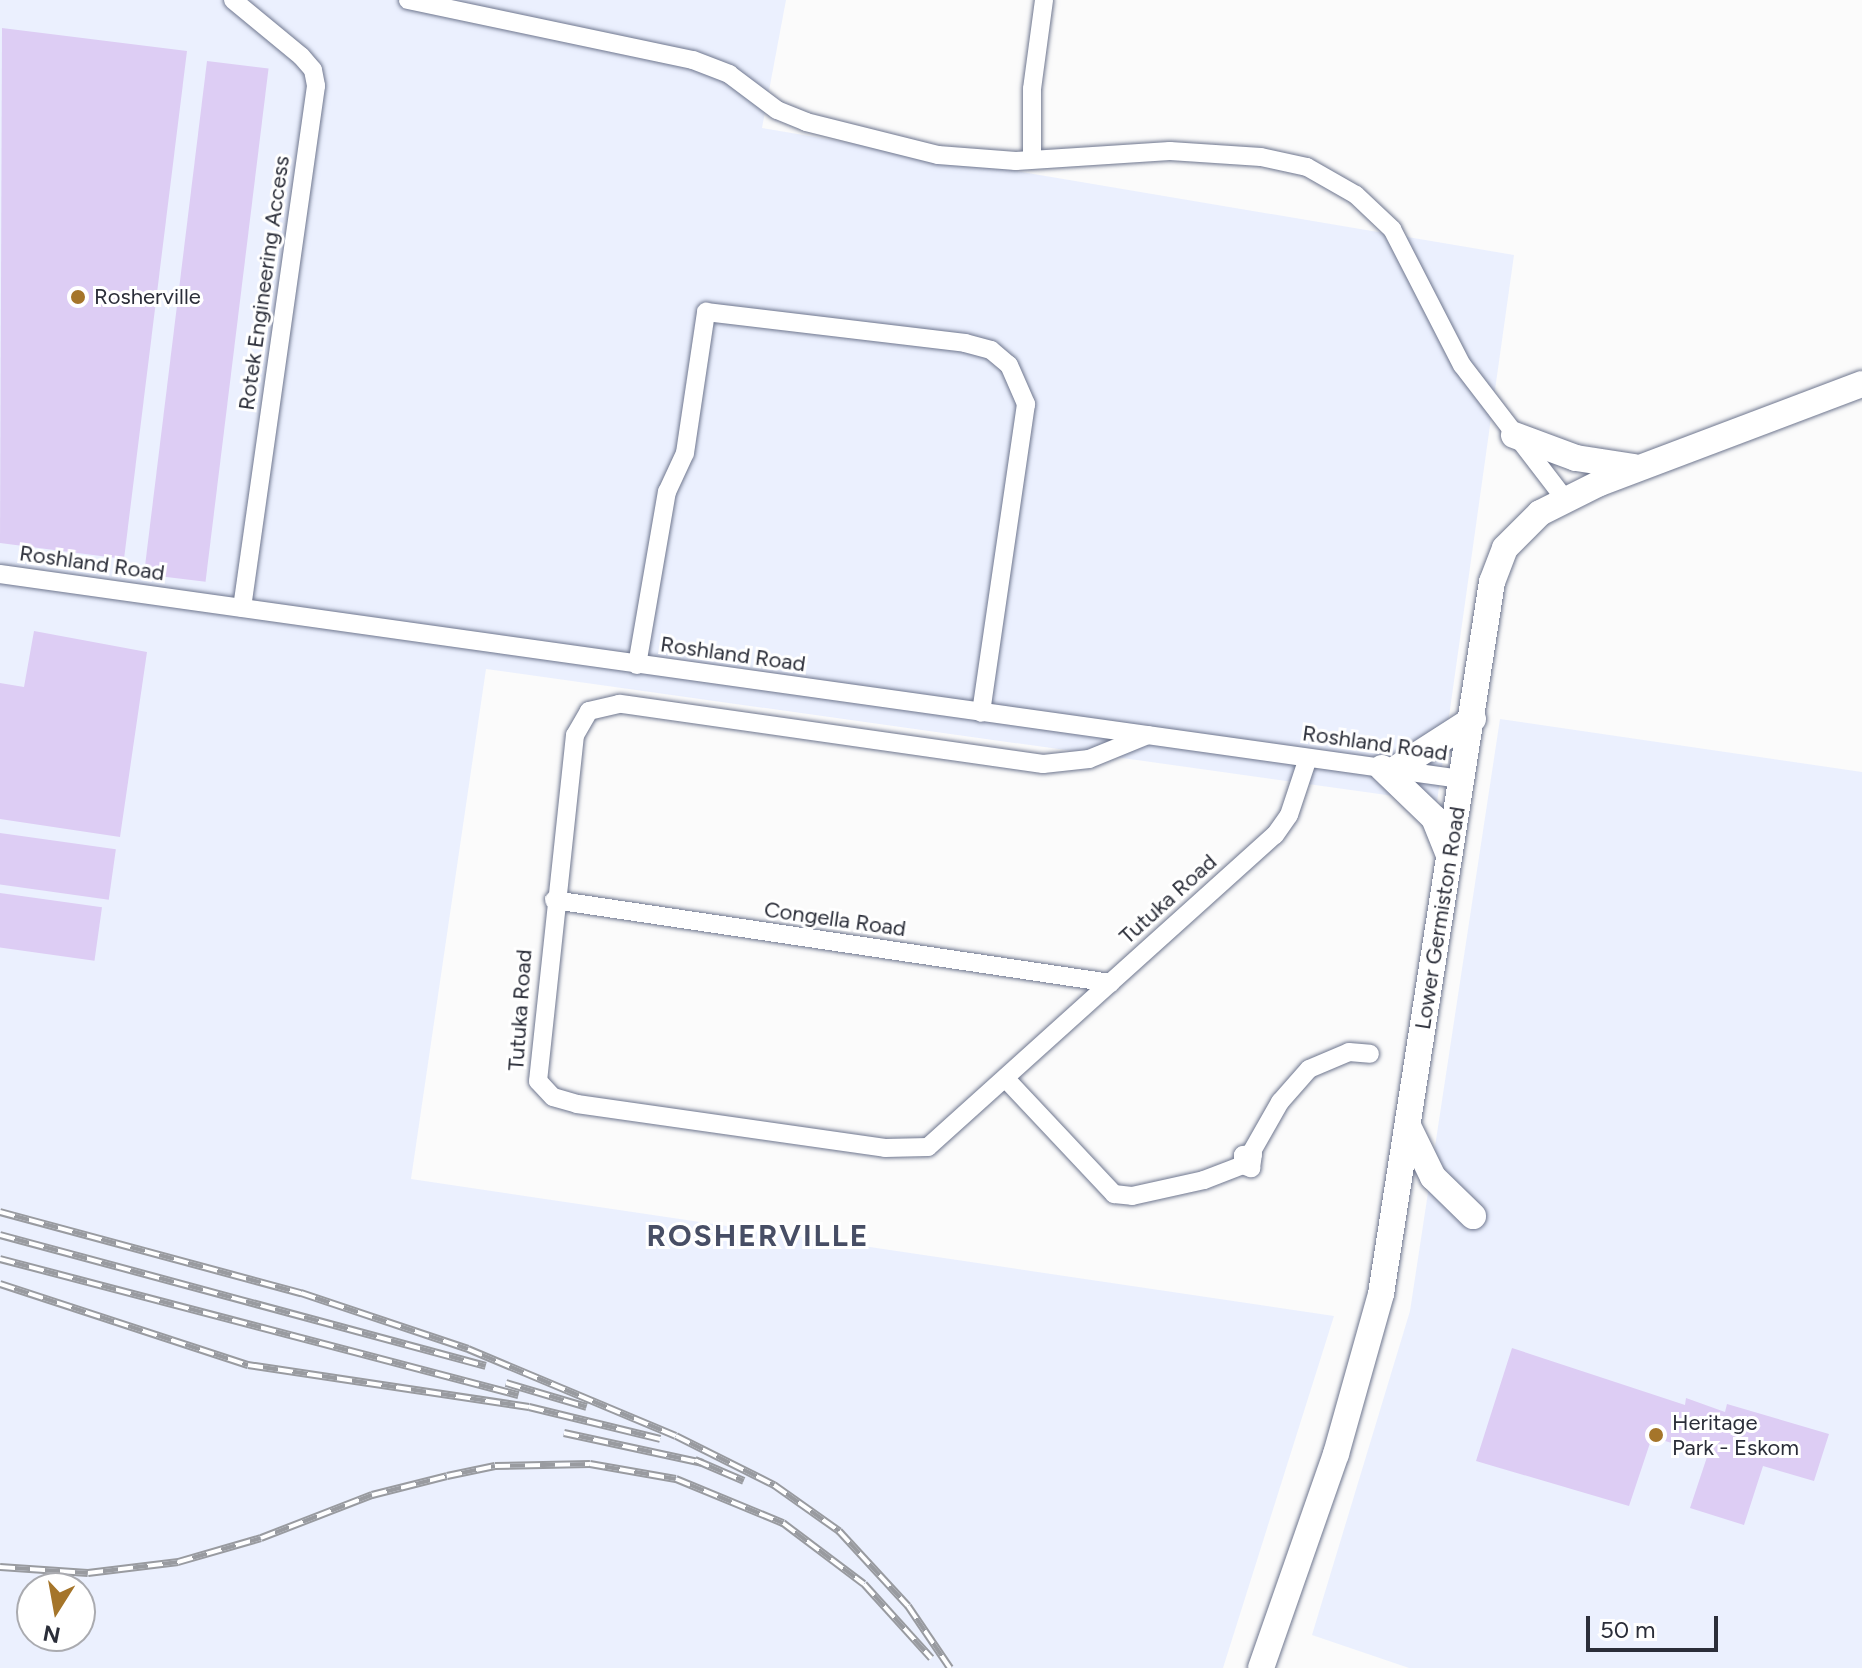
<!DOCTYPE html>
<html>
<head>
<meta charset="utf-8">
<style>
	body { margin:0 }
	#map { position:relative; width:1862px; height:1668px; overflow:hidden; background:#fbfbfb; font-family:Figtree,sans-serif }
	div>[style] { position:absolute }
	.built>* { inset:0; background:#ebf0fe }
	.building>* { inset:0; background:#ddcdf4; transform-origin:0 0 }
	.roads { filter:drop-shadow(0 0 2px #6e768e) drop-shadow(0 0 2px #6e768e) }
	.street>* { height:18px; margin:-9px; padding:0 9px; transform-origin:9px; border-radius:9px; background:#fff }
	.secondary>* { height:26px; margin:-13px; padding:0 13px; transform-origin:13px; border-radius:13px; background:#fff }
	.rail>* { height:8px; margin-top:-4px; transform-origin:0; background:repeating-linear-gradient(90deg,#fff 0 15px,#999ba0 0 30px); box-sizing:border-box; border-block:2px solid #999ba0 }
	.dots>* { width:22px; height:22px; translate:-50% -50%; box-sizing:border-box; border:4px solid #fff; border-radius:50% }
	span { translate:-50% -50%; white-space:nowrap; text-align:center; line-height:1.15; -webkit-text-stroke:6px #fff; paint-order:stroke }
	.street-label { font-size:22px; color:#2b2e39 }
	.poi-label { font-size:22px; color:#2b2e39 }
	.left { translate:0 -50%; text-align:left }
	.district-label { font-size:30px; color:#474e65; font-weight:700; letter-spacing:2px }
	.north { position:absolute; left:16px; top:1572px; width:80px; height:80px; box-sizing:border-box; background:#fff; border:2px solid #aaabb0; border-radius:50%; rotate:191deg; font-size:22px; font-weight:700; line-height:32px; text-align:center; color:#2b2e39 }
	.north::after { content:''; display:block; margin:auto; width:28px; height:36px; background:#a5752a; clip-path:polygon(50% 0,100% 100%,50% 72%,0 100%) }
	.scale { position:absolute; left:1586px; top:1616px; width:132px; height:36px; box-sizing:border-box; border:4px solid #2b2e39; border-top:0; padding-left:10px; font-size:24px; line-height:28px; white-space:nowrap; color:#2b2e39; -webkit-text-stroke:6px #fff; paint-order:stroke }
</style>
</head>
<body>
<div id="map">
	<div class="built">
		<i style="clip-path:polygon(evenodd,0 0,786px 0,762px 128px,1514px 255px,1437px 802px,486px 669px,411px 1179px,1334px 1316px,1223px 1668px,0 1668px,0 0,32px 1588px,80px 1588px,80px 1636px,32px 1636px,32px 1588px)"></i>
		<i style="clip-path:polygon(1500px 719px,1862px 772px,1862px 1668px,1409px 1668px,1312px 1635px,1410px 1311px)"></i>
	</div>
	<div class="building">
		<i style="clip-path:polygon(2px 28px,187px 51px,124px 559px,0 543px)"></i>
		<i style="left:207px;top:61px;width:62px;height:517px;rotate:7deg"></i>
		<i style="clip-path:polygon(34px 631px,147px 652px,120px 837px,0 819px,0 683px,24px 687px)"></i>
		<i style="left:0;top:833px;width:117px;height:51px;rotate:8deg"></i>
		<i style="left:0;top:893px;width:103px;height:54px;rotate:8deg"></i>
		<i style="clip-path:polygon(1512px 1348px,1685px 1405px,1686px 1398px,1725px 1412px,1727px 1404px,1829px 1434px,1814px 1481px,1763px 1466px,1744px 1525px,1690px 1508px,1708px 1454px,1652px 1437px,1629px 1506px,1476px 1461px)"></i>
	</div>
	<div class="roads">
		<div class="street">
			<i style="left:233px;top:0;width:88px;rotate:39.5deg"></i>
			<i style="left:301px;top:56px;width:18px;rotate:49deg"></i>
			<i style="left:313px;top:70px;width:16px;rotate:79deg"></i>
			<i style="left:316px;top:86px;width:527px;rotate:98.07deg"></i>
			<i style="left:408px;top:0;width:291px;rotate:11.9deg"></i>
			<i style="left:693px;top:60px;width:39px;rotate:21deg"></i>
			<i style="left:729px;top:74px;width:60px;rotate:36.9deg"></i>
			<i style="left:777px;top:110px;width:31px;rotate:22deg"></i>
			<i style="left:806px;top:122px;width:136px;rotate:14deg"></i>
			<i style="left:938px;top:155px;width:78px;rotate:4.4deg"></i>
			<i style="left:1016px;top:161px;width:154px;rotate:-3.7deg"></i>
			<i style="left:1170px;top:151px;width:91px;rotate:3.8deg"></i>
			<i style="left:1261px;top:157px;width:47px;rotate:12.3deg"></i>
			<i style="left:1307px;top:167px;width:56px;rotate:29.7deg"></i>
			<i style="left:1356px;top:195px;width:50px;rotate:43.4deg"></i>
			<i style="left:1392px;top:229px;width:153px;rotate:62.8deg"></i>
			<i style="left:1462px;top:365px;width:169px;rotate:52.5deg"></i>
			<i style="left:1032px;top:159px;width:70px;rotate:-90deg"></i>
			<i style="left:1032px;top:89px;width:90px;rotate:-82.3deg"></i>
			<i style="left:0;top:574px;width:1475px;rotate:7.99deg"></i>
			<i style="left:637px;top:665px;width:176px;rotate:-80.2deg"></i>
			<i style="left:667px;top:492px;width:43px;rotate:-65.2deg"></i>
			<i style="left:685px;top:453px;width:143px;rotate:-81.5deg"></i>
			<i style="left:706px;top:312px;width:261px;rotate:6.8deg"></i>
			<i style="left:965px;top:343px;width:27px;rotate:15deg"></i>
			<i style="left:991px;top:350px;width:23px;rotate:40deg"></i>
			<i style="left:1009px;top:365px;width:43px;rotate:66.4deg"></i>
			<i style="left:1026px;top:404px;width:312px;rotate:98.3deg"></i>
			<i style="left:1148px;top:735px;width:64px;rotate:157.9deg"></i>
			<i style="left:1089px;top:759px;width:46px;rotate:173.8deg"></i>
			<i style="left:1043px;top:764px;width:428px;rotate:-171.9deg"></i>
			<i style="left:619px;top:704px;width:31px;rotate:167deg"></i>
			<i style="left:589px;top:711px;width:28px;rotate:120deg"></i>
			<i style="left:575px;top:735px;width:348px;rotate:96.1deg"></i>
			<i style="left:538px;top:1081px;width:22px;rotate:47deg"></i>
			<i style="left:553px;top:1097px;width:25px;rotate:16deg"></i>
			<i style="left:577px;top:1104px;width:311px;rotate:8.1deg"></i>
			<i style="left:885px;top:1148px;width:43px;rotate:-1.3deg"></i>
			<i style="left:928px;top:1147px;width:467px;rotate:-42deg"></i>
			<i style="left:1275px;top:835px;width:24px;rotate:-55deg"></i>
			<i style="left:1289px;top:815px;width:60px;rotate:-71.6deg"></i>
			<i style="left:554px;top:900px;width:563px;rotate:8.48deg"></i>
			<i style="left:1006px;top:1079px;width:158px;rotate:46.8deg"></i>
			<i style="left:1114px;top:1194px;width:18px;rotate:6deg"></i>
			<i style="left:1132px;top:1196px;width:74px;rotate:-12.5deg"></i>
			<i style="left:1204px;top:1180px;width:42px;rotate:-21deg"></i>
			<i style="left:1243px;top:1165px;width:9px;rotate:21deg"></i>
			<i style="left:1251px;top:1168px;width:14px;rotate:-82deg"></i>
			<i style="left:1253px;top:1154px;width:10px;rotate:174deg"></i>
			<i style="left:1243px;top:1155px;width:10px;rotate:90deg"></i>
			<i style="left:1251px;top:1153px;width:59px;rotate:-60.4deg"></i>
			<i style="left:1280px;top:1102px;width:44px;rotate:-48.7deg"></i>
			<i style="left:1309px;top:1069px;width:43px;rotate:-23deg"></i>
			<i style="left:1349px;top:1052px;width:21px;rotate:5deg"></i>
		</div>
		<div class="secondary">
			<i style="left:1514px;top:435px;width:66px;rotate:20.4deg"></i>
			<i style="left:1576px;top:458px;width:59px;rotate:8.8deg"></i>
			<i style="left:1382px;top:768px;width:72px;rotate:43.9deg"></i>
			<i style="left:1434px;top:818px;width:40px;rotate:68deg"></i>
			<i style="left:1394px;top:770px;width:94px;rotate:-32.8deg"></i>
			<i style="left:1408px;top:1126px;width:57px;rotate:63.9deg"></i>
			<i style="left:1433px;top:1177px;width:56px;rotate:44.3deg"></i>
			<i style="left:1261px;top:1668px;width:227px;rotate:-70.7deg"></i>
			<i style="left:1336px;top:1454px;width:166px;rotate:-74.3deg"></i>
			<i style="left:1381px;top:1294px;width:721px;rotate:-81.14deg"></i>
			<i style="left:1492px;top:582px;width:36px;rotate:-69deg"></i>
			<i style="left:1505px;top:548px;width:49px;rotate:-45deg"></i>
			<i style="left:1540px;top:513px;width:67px;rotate:-26.6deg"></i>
			<i style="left:1600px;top:483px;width:280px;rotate:-20.7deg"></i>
		</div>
	</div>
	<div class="rail">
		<i style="left:0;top:1212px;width:312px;rotate:15.1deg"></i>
		<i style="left:301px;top:1293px;width:176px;rotate:18.5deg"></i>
		<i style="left:468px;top:1349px;width:225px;rotate:22.7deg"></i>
		<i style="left:676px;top:1436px;width:110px;rotate:26.6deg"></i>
		<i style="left:774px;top:1485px;width:80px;rotate:35.3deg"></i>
		<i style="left:839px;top:1531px;width:102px;rotate:47.4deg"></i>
		<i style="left:908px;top:1606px;width:75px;rotate:55.9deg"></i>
		<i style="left:0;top:1235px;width:503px;rotate:15.09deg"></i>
		<i style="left:0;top:1259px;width:536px;rotate:14.71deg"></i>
		<i style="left:0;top:1284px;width:261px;rotate:18.1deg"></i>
		<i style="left:248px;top:1365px;width:284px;rotate:8.5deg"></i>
		<i style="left:529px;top:1407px;width:135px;rotate:13.7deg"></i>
		<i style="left:506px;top:1383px;width:84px;rotate:16.5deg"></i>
		<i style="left:564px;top:1433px;width:142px;rotate:12.2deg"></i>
		<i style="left:695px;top:1460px;width:53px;rotate:23.2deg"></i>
		<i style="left:0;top:1567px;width:88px;rotate:3.9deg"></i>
		<i style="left:88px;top:1573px;width:91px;rotate:-7deg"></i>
		<i style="left:178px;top:1562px;width:86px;rotate:-16.1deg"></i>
		<i style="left:261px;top:1538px;width:119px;rotate:-21.2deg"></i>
		<i style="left:372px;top:1495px;width:77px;rotate:-14.2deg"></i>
		<i style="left:447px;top:1476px;width:49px;rotate:-11.8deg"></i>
		<i style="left:495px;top:1466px;width:95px;rotate:-1.2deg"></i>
		<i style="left:590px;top:1464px;width:87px;rotate:9.9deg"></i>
		<i style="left:676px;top:1479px;width:116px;rotate:22.4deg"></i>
		<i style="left:783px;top:1523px;width:101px;rotate:37deg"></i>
		<i style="left:864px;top:1584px;width:100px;rotate:47.8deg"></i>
	</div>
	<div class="dots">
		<i style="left:78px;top:297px;background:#a5752a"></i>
		<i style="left:1656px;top:1435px;background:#a5752a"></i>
	</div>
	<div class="street-label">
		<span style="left:264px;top:283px;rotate:-82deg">Rotek Engineering Access</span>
		<span style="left:92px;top:563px;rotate:8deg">Roshland Road</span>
		<span style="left:733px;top:654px;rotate:8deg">Roshland Road</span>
		<span style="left:1375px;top:743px;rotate:8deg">Roshland Road</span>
		<span style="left:1168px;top:899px;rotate:-42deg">Tutuka Road</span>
		<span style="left:1440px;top:918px;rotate:-81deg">Lower Germiston Road</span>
		<span style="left:835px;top:919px;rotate:8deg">Congella Road</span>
		<span style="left:520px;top:1010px;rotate:-86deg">Tutuka Road</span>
	</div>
	<div class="poi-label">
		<span class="left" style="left:94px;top:297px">Rosherville</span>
		<span class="left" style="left:1672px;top:1435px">Heritage<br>Park - Eskom</span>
	</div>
	<div class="district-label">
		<span style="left:758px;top:1236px">ROSHERVILLE</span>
	</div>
	<div class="north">N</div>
	<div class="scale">50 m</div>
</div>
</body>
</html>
